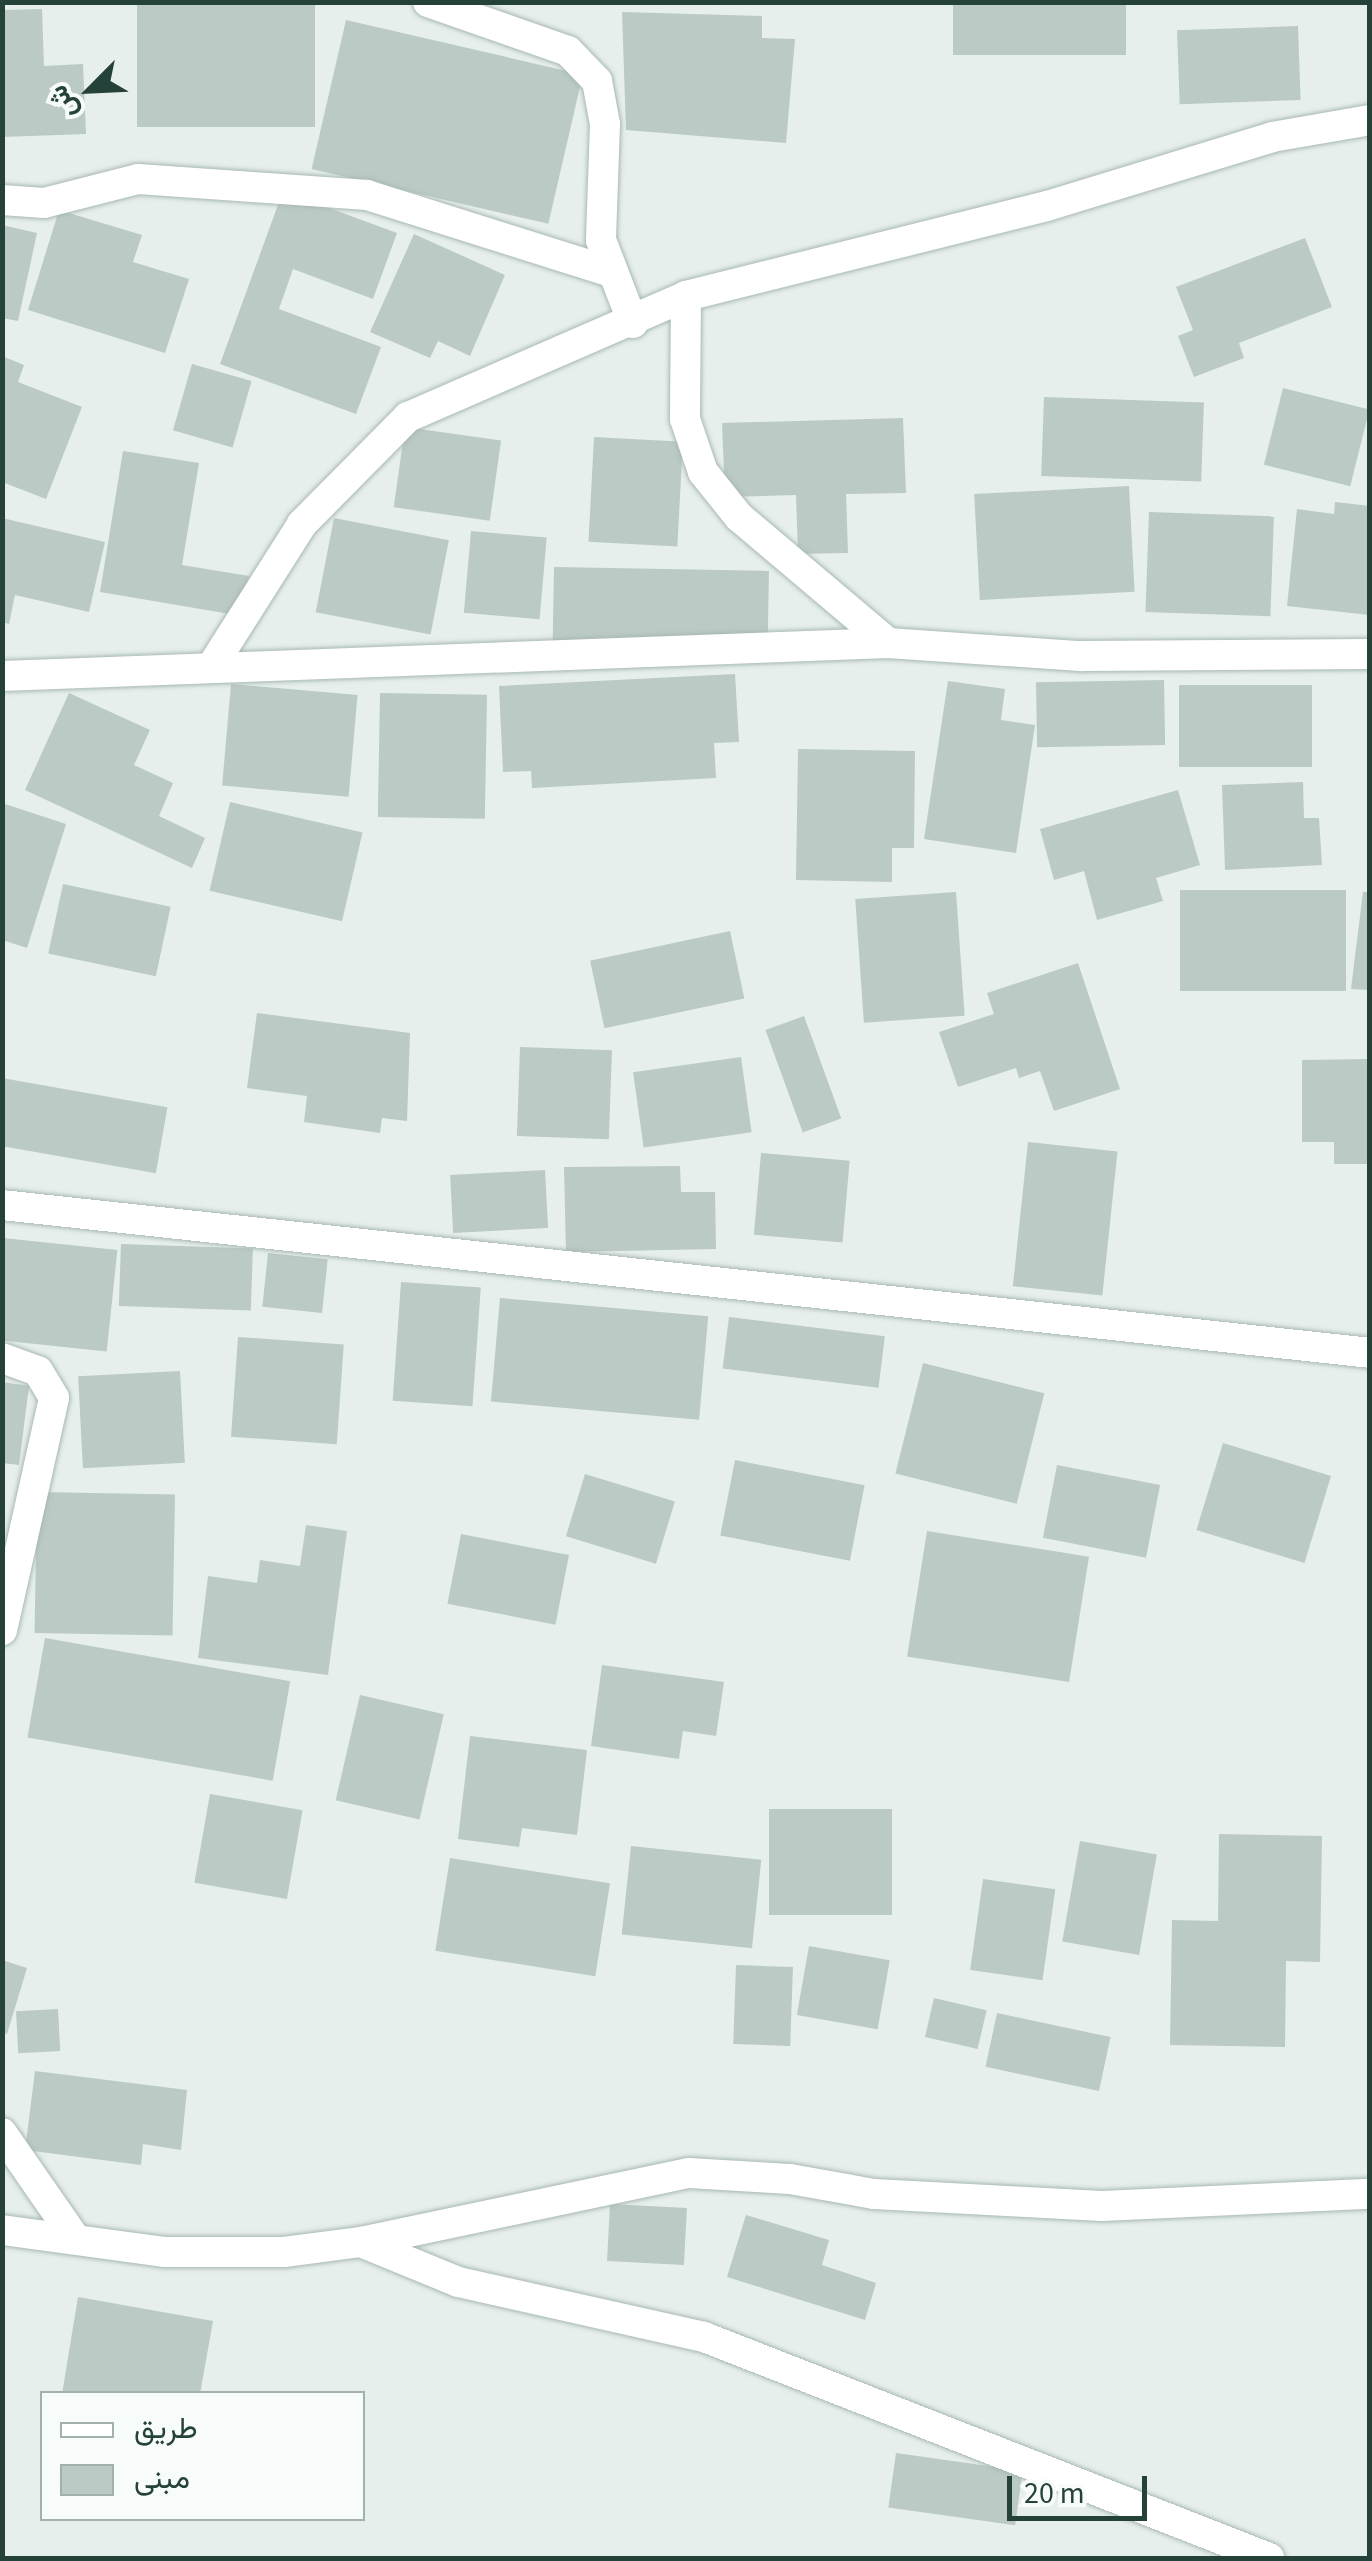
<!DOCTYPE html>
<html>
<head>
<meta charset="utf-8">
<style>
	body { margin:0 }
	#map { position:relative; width:1372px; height:2561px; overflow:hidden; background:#e6efeb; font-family:"Source Sans 3",Vazirmatn,sans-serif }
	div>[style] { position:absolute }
	.building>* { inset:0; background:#bbcac4; transform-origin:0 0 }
	.roads { filter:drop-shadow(0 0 2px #a8b8b2) drop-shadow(0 0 2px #a8b8b2) }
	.minor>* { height:30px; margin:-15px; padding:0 15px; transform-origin:15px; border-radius:15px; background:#fff }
	.tertiary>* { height:30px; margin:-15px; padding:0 15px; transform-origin:15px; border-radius:15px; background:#fff }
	span { translate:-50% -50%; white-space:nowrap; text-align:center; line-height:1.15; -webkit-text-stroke:10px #f7fbf9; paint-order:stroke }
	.frame { position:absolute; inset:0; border:5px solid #24423a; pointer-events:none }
	.legend { position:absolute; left:40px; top:2391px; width:325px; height:130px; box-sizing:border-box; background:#f7fbf9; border:2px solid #a3b1ad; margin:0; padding:12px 18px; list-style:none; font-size:30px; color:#24423a }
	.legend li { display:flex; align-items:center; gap:20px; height:50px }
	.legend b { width:50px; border:2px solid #a3b1ad }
	.north { position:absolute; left:40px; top:40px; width:100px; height:100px; -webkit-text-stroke:8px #f7fbf9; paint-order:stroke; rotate:246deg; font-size:28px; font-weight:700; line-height:40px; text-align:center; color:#24423a }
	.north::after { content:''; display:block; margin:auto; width:35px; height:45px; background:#24423a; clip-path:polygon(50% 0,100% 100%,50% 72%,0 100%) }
	.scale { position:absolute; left:1007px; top:2476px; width:140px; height:45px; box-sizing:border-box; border:5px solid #24423a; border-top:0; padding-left:12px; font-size:30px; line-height:35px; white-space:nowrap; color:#24423a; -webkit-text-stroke:8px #f7fbf9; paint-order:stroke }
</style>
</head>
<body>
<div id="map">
	<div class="building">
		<i style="left:137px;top:2px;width:178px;height:125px"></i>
		<i style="left:953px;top:2px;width:173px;height:53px"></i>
		<i style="clip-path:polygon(42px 9px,44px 66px,83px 64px,86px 134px,2px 137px,2px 10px)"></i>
		<i style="clip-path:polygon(622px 12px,762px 16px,762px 38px,795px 39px,786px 143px,626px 130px)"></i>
		<i style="left:346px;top:20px;width:243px;height:153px;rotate:13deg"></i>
		<i style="left:1298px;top:26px;width:74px;height:121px;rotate:88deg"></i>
		<i style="clip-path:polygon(283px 191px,397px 233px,373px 299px,293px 269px,279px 309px,381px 347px,356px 414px,220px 364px)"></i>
		<i style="clip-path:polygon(59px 210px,142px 235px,133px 262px,189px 279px,165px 353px,28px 310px)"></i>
		<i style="clip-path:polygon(2px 225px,37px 233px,18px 321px,2px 318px)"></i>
		<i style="clip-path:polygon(414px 234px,505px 275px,470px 356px,438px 341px,430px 358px,370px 332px)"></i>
		<i style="clip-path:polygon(1305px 238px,1332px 307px,1239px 343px,1244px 358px,1194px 377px,1178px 336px,1193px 330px,1176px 287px)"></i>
		<i style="clip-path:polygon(2px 356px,24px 365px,18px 382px,82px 407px,46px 499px,2px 482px)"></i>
		<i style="left:192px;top:364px;width:62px;height:69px;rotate:16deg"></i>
		<i style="left:1283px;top:388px;width:89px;height:79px;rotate:14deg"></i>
		<i style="left:1044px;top:397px;width:160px;height:79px;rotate:2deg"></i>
		<i style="clip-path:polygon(903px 418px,906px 493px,846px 494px,848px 553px,798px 554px,796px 495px,725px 497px,722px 423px)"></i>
		<i style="left:405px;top:427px;width:97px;height:81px;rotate:8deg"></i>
		<i style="left:594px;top:437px;width:89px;height:105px;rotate:3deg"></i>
		<i style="clip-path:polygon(123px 451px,199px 463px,182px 565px,249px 576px,242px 616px,100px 592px)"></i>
		<i style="left:1129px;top:486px;width:106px;height:155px;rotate:87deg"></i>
		<i style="clip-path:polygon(1335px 502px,1370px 506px,1370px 615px,1287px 606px,1297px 509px,1334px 514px)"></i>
		<i style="left:1149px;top:512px;width:125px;height:100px;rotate:2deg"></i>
		<i style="clip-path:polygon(2px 518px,105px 542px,89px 612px,15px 595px,9px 624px,2px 622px)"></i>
		<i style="left:334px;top:518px;width:117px;height:96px;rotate:11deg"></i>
		<i style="left:471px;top:531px;width:76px;height:82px;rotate:5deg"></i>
		<i style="left:554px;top:567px;width:215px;height:75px;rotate:1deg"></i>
		<i style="clip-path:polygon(735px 674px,739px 742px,714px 743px,716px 778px,532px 788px,531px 771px,503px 772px,499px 686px)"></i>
		<i style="left:1164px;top:680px;width:65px;height:128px;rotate:89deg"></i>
		<i style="clip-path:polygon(948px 681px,1005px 689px,1001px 720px,1035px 725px,1016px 853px,924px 839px)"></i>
		<i style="left:231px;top:684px;width:127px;height:102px;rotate:5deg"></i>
		<i style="left:1179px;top:685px;width:133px;height:82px"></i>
		<i style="clip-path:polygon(69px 693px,150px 730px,134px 765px,173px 783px,159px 816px,205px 838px,192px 868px,25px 790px)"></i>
		<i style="left:380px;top:693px;width:107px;height:124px;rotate:1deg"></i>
		<i style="clip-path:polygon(798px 749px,915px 751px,914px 848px,892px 848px,892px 882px,796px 880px)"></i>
		<i style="clip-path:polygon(1303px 782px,1304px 818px,1319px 818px,1322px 865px,1225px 870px,1222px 785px)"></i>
		<i style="clip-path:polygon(1178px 790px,1200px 865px,1156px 878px,1163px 901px,1097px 920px,1084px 871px,1054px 880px,1040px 829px)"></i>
		<i style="left:230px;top:802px;width:136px;height:91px;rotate:13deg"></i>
		<i style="clip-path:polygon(2px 803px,66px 824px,27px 948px,2px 940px)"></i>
		<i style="left:63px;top:884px;width:110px;height:71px;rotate:12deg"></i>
		<i style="left:1346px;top:890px;width:101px;height:166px;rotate:90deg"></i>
		<i style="left:956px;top:892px;width:124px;height:101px;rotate:86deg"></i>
		<i style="clip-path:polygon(1363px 892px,1370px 892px,1370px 990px,1351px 989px)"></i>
		<i style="left:730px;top:931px;width:69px;height:143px;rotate:78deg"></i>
		<i style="clip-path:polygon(1078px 963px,1120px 1089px,1054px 1111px,1040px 1071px,1019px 1078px,1016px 1068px,958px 1087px,939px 1032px,994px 1014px,987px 993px)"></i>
		<i style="clip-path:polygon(257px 1013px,410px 1033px,407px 1121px,382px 1118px,380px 1133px,304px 1122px,307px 1096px,247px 1088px)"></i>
		<i style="left:804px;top:1016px;width:109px;height:41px;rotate:70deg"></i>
		<i style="left:520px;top:1047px;width:92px;height:89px;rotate:2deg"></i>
		<i style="left:741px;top:1057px;width:76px;height:109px;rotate:82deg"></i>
		<i style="clip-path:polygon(1370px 1059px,1370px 1164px,1334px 1164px,1334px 1142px,1302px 1142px,1302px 1060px)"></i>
		<i style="left:2px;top:1078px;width:168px;height:67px;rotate:10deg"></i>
		<i style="left:1028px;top:1142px;width:90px;height:145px;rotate:6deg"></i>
		<i style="left:761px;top:1153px;width:89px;height:82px;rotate:5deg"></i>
		<i style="clip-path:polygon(680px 1166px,681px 1192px,715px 1192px,716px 1249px,566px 1252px,564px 1167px)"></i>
		<i style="left:545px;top:1170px;width:58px;height:95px;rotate:87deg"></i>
		<i style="left:3px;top:1238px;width:115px;height:102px;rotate:6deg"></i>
		<i style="left:121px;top:1244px;width:132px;height:62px;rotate:2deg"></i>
		<i style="left:268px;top:1253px;width:60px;height:54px;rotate:6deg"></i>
		<i style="left:401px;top:1282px;width:80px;height:119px;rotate:4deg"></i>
		<i style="left:500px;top:1298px;width:209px;height:104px;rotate:5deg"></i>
		<i style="left:729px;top:1317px;width:157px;height:52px;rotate:7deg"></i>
		<i style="left:238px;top:1337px;width:106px;height:100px;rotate:4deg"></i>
		<i style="left:923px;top:1363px;width:125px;height:114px;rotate:14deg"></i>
		<i style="left:180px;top:1371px;width:92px;height:102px;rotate:87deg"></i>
		<i style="clip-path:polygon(2px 1382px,29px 1386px,19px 1465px,2px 1463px)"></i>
		<i style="left:1223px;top:1443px;width:113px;height:91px;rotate:17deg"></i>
		<i style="left:735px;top:1460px;width:132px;height:77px;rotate:11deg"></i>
		<i style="left:1057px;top:1465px;width:105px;height:74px;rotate:11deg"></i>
		<i style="left:585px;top:1474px;width:94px;height:65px;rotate:17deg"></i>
		<i style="left:37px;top:1492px;width:138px;height:141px;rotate:1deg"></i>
		<i style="clip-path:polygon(306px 1525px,347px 1531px,328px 1675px,198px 1658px,208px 1576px,257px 1583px,260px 1560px,300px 1566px)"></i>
		<i style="left:927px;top:1531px;width:164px;height:127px;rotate:9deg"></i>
		<i style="left:461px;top:1534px;width:110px;height:71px;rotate:11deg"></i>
		<i style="left:45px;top:1638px;width:249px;height:101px;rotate:10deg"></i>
		<i style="clip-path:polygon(602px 1665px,724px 1682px,716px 1736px,683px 1731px,679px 1759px,591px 1746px)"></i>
		<i style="left:360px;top:1695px;width:86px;height:108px;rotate:13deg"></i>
		<i style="clip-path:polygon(470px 1736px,587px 1750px,577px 1835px,522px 1828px,519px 1847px,458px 1839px)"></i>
		<i style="left:210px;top:1794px;width:94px;height:90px;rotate:10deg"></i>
		<i style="left:769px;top:1809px;width:123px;height:106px"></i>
		<i style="clip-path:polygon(1219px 1834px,1322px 1836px,1320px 1962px,1286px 1961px,1285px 2047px,1170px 2045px,1172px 1920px,1218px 1921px)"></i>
		<i style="left:1080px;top:1841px;width:78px;height:102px;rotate:10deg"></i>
		<i style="left:631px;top:1846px;width:131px;height:89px;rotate:6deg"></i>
		<i style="left:450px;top:1858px;width:162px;height:94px;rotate:9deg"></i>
		<i style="left:983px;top:1879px;width:73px;height:92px;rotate:8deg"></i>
		<i style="left:809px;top:1946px;width:82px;height:70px;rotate:10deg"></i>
		<i style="clip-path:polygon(2px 1960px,27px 1968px,7px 2034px,2px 2032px)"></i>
		<i style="left:736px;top:1965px;width:57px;height:79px;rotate:2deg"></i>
		<i style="left:934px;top:1998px;width:54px;height:40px;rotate:13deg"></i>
		<i style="left:58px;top:2009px;width:42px;height:42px;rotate:87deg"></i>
		<i style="left:997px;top:2013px;width:116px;height:55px;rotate:12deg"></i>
		<i style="clip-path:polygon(35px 2071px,187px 2090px,181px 2150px,143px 2144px,141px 2165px,25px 2150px)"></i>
		<i style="left:610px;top:2204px;width:77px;height:57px;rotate:3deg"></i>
		<i style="clip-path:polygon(746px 2215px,829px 2240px,822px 2265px,876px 2283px,865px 2320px,727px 2277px)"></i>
		<i style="clip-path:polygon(78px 2297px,213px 2321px,200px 2394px,62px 2394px)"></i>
		<i style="left:896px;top:2453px;width:128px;height:55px;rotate:8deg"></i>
	</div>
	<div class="roads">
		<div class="minor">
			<i style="left:428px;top:2px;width:148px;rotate:19.3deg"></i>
			<i style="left:568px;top:51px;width:42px;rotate:46deg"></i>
			<i style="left:597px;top:81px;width:44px;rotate:79.5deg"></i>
			<i style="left:605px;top:124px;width:116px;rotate:92deg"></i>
			<i style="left:601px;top:240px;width:89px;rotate:68.9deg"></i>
			<i style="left:2px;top:200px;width:42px;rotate:4.1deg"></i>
			<i style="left:44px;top:203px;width:97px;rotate:-14.3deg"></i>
			<i style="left:138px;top:179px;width:230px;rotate:4deg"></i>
			<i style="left:367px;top:195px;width:253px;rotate:17.5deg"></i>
			<i style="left:686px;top:296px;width:123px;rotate:90.5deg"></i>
			<i style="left:685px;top:419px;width:56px;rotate:71.2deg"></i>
			<i style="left:703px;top:472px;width:58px;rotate:51.3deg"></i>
			<i style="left:739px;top:517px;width:195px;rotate:40.2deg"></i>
			<i style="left:212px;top:666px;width:168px;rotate:-57.6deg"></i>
			<i style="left:302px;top:524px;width:151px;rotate:-45.3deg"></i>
			<i style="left:408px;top:417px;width:303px;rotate:-23.5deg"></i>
			<i style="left:686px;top:296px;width:372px;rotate:-14deg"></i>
			<i style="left:1047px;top:206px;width:235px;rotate:-17deg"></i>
			<i style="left:1272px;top:137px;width:99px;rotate:-9.8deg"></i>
			<i style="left:2px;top:1358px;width:38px;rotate:20deg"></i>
			<i style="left:38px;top:1371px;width:31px;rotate:59deg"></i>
			<i style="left:54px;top:1398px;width:238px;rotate:102.6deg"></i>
			<i style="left:2px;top:2133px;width:126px;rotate:55.3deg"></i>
			<i style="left:2px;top:2230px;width:163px;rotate:7.7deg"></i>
			<i style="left:164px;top:2252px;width:120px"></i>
			<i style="left:284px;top:2252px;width:78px;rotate:-7.4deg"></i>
			<i style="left:361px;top:2242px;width:335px;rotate:-11.9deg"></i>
			<i style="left:689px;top:2173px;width:101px;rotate:3.4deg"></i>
			<i style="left:790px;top:2179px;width:85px;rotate:10.1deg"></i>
			<i style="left:874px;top:2194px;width:228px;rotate:3deg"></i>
			<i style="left:1102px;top:2206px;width:268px;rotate:-2.6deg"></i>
			<i style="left:361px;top:2242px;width:105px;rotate:22.4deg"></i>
			<i style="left:458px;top:2282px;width:252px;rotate:12.6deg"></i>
			<i style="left:704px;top:2337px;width:607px;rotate:21.36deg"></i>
		</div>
		<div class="tertiary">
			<i style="left:2px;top:676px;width:887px;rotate:-2.13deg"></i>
			<i style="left:888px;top:643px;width:193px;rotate:3.9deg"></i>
			<i style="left:1081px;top:656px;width:289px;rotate:-0.4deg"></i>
			<i style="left:2px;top:1205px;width:1376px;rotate:6.17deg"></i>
		</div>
	</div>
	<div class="frame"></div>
	<ul class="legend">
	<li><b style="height:12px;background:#fff"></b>طريق</li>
	<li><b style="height:28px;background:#bbcac4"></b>مبنى</li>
	</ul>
	<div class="north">ش</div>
	<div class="scale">20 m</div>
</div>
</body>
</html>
